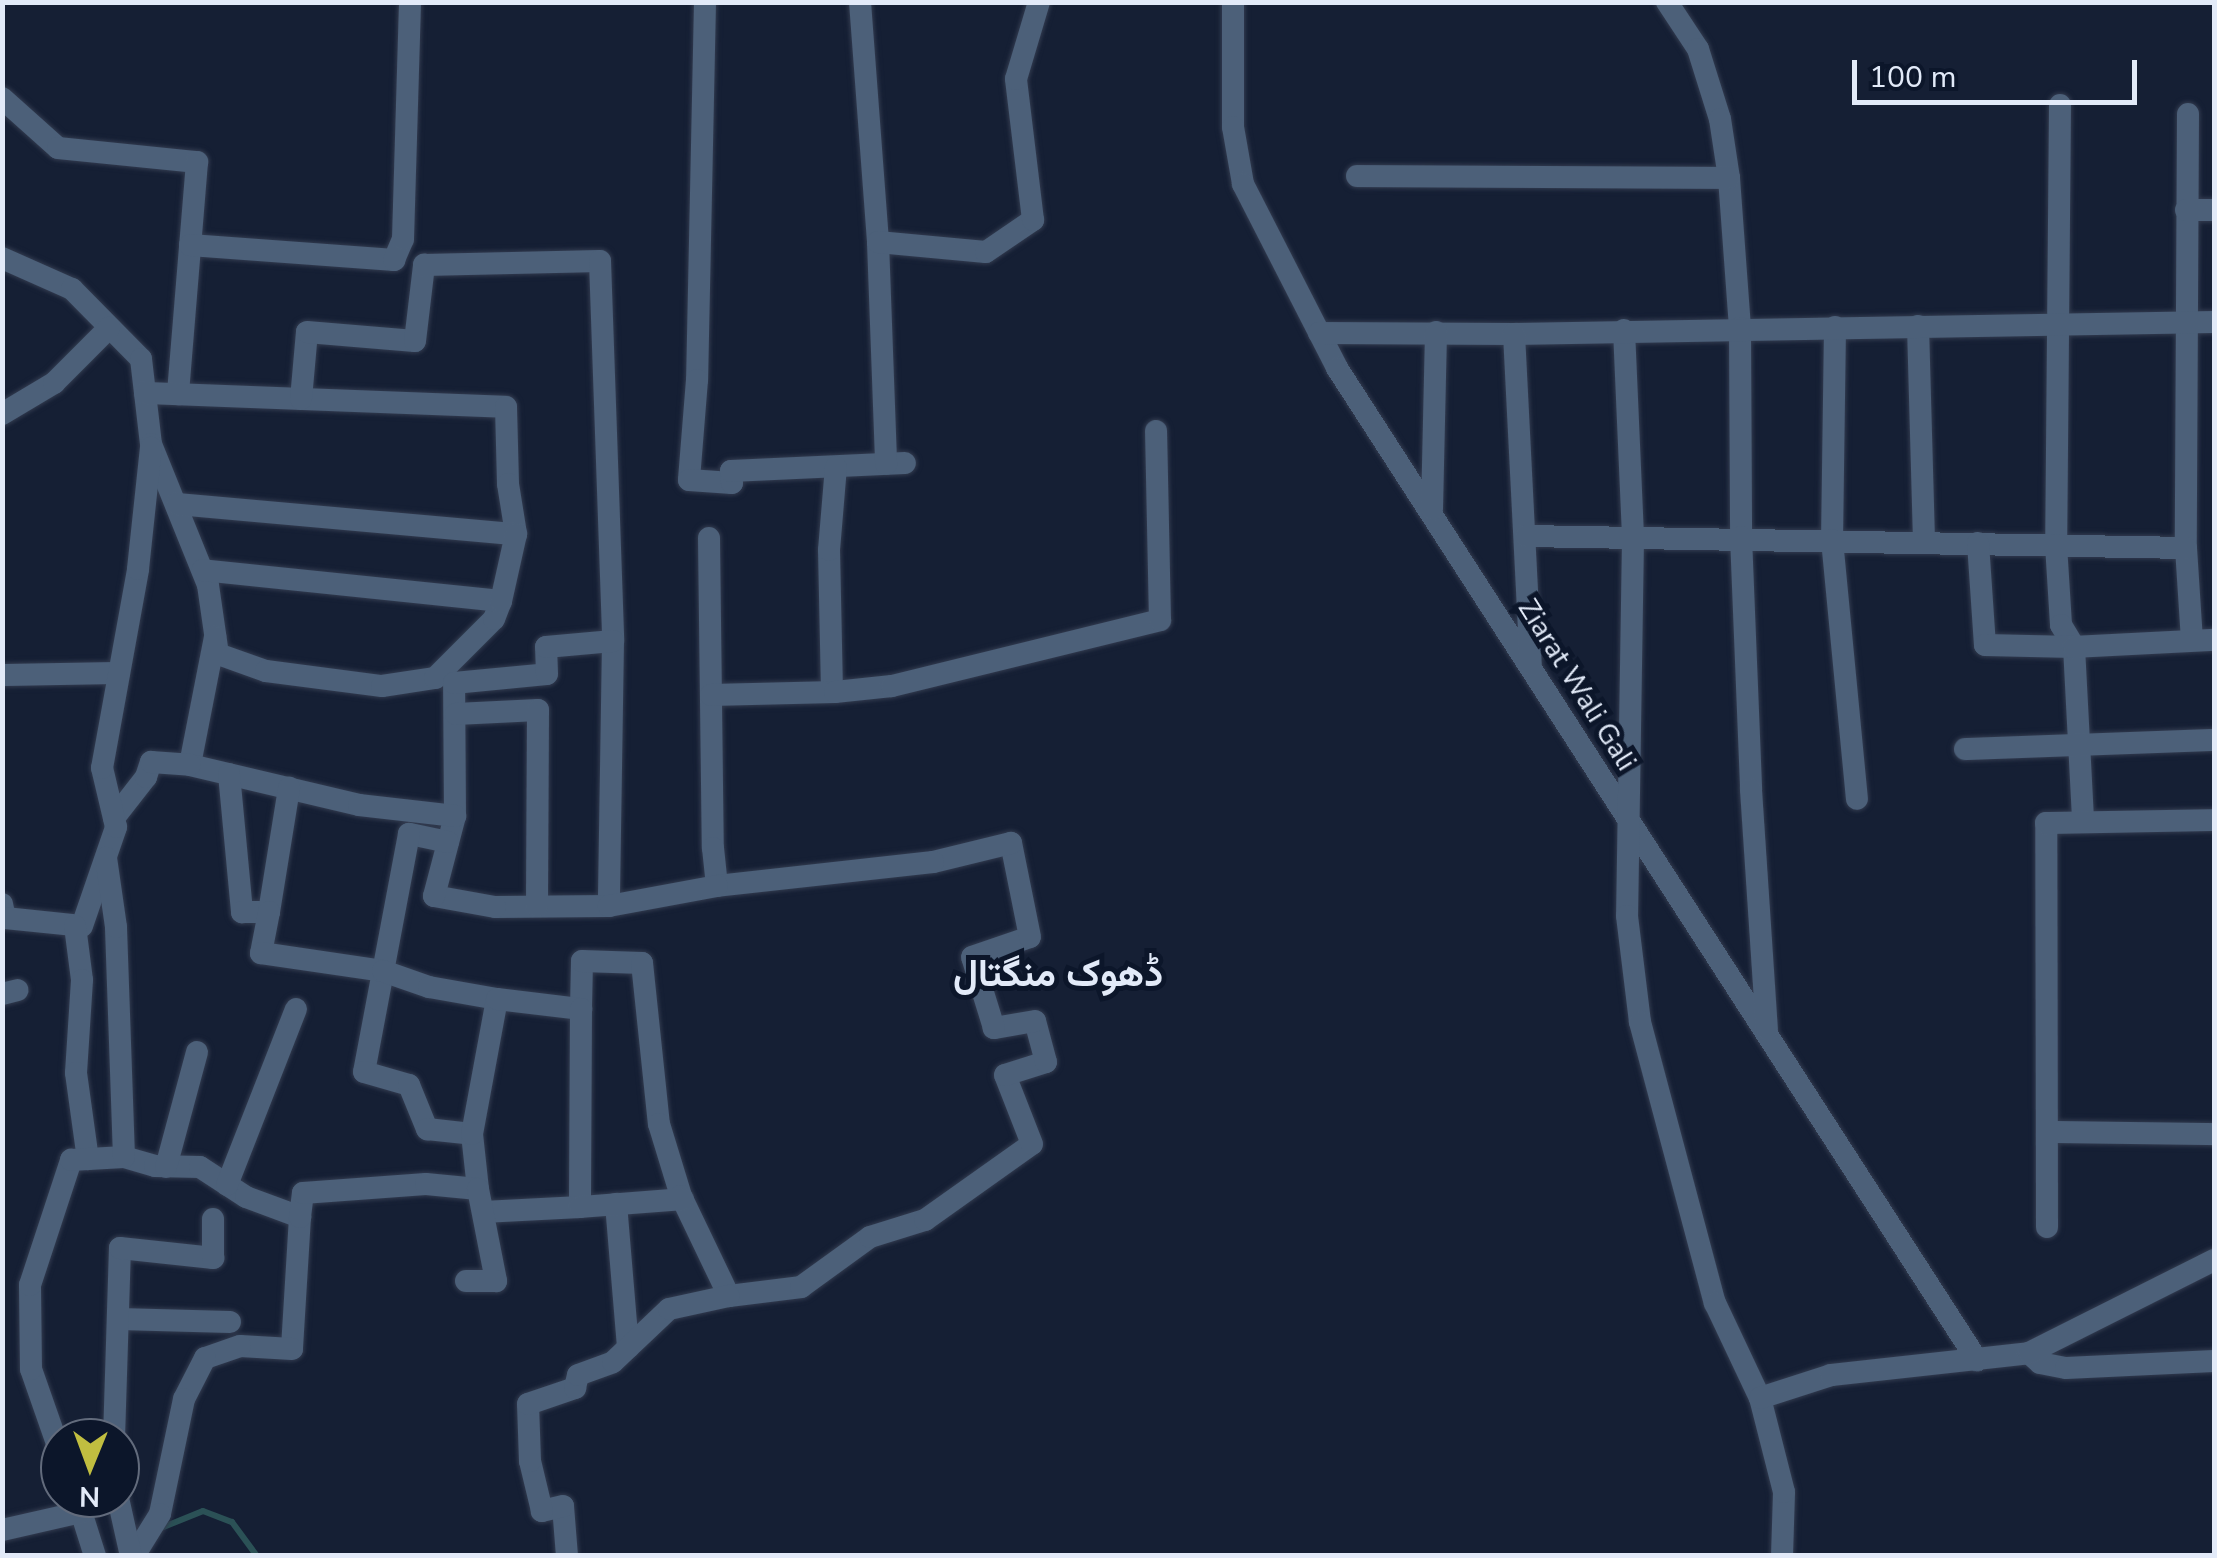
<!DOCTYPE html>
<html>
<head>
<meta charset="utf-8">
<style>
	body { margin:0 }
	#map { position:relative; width:2217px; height:1558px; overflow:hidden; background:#151f34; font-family:"Nunito Sans",Vazirmatn,sans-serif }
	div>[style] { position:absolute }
	.stream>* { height:6px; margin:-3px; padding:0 3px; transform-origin:3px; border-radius:3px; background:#2b5156 }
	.roads { filter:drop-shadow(0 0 2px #323b4f) drop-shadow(0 0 2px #323b4f) }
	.minor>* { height:22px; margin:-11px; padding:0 11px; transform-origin:11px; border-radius:11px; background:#4c6079 }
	span { translate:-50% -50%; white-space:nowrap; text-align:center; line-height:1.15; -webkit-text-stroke:10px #0c162a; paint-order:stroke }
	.street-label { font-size:28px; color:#e2eaf8 }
	.district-label { font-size:38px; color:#e2eaf8; font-weight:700 }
	.frame { position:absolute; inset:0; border:5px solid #e2eaf8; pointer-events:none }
	.north { position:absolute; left:40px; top:1418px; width:100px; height:100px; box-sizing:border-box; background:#0c162a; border:2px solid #626b7c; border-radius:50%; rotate:181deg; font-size:28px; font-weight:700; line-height:40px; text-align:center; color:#e2eaf8 }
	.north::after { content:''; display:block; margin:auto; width:35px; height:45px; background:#c1be40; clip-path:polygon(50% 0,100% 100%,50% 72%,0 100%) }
	.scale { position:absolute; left:1852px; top:60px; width:285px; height:45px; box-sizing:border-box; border:5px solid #e2eaf8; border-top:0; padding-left:12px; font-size:30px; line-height:35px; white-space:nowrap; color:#e2eaf8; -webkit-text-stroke:8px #0c162a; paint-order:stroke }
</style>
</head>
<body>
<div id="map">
	<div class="stream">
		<i style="left:161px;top:1528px;width:45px;rotate:-22deg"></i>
		<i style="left:203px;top:1511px;width:31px;rotate:21deg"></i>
		<i style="left:232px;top:1522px;width:42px;rotate:53.7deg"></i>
	</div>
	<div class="roads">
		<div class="minor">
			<i style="left:705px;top:2px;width:378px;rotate:91.2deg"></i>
			<i style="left:697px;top:380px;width:100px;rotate:94.6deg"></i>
			<i style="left:689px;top:480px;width:43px;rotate:4deg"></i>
			<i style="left:732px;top:483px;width:12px;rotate:-95deg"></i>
			<i style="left:731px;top:471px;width:174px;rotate:-2.6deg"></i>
			<i style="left:860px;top:2px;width:241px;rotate:85.7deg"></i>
			<i style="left:878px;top:242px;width:222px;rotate:87.9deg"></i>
			<i style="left:1233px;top:2px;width:125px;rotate:90deg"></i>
			<i style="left:1233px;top:127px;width:58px;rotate:80deg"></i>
			<i style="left:1243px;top:184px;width:207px;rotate:62.9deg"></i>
			<i style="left:1337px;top:368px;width:1181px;rotate:57.17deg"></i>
			<i style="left:1667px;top:2px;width:56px;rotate:56.6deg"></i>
			<i style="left:1698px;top:49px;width:73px;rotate:72.6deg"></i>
			<i style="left:1720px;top:119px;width:60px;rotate:81.3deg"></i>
			<i style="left:1729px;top:178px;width:150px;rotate:85.8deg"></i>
			<i style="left:1740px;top:328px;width:209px;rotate:89.7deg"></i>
			<i style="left:1741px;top:537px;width:253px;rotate:87.7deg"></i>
			<i style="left:1751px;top:790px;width:240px;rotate:86.2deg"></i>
			<i style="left:2px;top:98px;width:75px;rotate:41.8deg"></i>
			<i style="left:58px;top:148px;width:140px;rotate:5.8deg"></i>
			<i style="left:197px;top:162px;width:233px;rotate:94.7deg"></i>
			<i style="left:2060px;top:105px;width:440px;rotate:90.5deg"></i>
			<i style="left:2056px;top:545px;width:80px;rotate:86.4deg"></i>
			<i style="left:2061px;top:625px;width:26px;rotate:59deg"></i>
			<i style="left:2074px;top:647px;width:174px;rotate:87deg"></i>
			<i style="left:2188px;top:114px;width:434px;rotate:90.3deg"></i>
			<i style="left:2186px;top:548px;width:92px;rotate:86.3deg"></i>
			<i style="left:1357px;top:176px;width:372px;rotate:0.3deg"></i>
			<i style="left:2186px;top:210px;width:28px"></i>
			<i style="left:878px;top:242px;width:108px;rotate:5.3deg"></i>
			<i style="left:986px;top:252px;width:57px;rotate:-34.2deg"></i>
			<i style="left:1033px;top:220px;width:142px;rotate:-96.9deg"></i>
			<i style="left:1016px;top:79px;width:80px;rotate:-73.4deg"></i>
			<i style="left:190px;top:245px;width:205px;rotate:4.2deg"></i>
			<i style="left:394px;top:260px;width:23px;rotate:-67deg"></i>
			<i style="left:403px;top:239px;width:237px;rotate:-88.3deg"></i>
			<i style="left:2px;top:258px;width:77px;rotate:23.9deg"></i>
			<i style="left:72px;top:289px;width:98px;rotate:45.4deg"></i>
			<i style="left:141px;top:359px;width:86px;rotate:83.3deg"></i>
			<i style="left:151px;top:444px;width:152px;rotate:68deg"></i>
			<i style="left:208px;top:585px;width:70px;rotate:81.8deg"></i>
			<i style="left:218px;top:654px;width:51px;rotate:19.5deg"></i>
			<i style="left:266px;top:671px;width:117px;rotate:7.4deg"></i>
			<i style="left:382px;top:686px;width:54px;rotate:-8.6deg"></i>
			<i style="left:435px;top:678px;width:83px;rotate:-45deg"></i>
			<i style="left:494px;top:619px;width:19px;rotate:-69deg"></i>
			<i style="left:501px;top:601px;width:300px;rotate:-174.1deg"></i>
			<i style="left:1918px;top:326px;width:216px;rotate:88.4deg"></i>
			<i style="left:1835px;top:327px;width:213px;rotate:90.8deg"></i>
			<i style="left:1832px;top:540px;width:260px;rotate:84.5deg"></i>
			<i style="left:1624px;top:330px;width:209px;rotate:87.5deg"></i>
			<i style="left:1633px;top:539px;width:377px;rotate:90.9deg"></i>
			<i style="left:1627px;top:916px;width:107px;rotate:83deg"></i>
			<i style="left:1640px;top:1022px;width:291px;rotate:75.1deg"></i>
			<i style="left:1715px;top:1303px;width:105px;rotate:64.7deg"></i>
			<i style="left:1319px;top:333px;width:195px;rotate:0.3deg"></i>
			<i style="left:1514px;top:334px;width:700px;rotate:-0.98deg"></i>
			<i style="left:1514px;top:334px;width:331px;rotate:87.1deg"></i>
			<i style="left:145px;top:393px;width:361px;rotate:2.2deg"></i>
			<i style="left:506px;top:407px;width:77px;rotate:88.5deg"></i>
			<i style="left:508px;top:484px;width:51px;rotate:80.9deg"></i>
			<i style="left:301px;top:399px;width:67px;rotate:-84.9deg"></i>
			<i style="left:307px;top:332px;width:108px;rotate:4.8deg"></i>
			<i style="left:415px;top:341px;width:77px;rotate:-83.2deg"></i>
			<i style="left:424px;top:265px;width:176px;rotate:-1.3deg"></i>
			<i style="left:600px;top:261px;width:380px;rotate:88deg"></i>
			<i style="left:613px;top:641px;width:265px;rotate:90.9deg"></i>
			<i style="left:609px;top:906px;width:114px;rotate:179.5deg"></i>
			<i style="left:495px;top:907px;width:62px;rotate:-169.8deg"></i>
			<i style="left:434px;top:896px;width:83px;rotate:-75.3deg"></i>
			<i style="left:455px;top:816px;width:133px;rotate:-90.4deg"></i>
			<i style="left:454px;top:683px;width:93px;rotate:-5.5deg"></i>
			<i style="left:547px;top:674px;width:27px;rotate:-92deg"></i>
			<i style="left:546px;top:647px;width:67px;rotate:-5.1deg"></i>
			<i style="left:2px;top:414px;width:61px;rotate:-30.8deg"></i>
			<i style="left:54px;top:383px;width:78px;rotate:-45deg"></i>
			<i style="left:177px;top:504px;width:340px;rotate:5.1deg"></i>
			<i style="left:516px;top:534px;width:69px;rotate:102.6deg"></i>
			<i style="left:1432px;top:509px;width:177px;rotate:-88.7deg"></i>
			<i style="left:1526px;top:536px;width:660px;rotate:1.04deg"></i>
			<i style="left:709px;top:538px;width:310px;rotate:89.3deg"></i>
			<i style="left:713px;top:848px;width:38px;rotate:84deg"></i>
			<i style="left:1978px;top:543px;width:102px;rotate:86.1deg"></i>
			<i style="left:1985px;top:645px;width:89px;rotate:1.3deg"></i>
			<i style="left:2074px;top:647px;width:140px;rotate:-2.9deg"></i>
			<i style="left:215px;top:637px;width:130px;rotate:101.1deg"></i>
			<i style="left:190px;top:765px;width:174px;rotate:13.3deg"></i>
			<i style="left:359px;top:805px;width:97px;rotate:6.5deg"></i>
			<i style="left:2px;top:675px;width:117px;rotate:-1deg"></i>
			<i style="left:832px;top:692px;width:142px;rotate:-91.2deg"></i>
			<i style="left:829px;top:550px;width:83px;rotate:-85.2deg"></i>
			<i style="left:711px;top:695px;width:124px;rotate:-1.4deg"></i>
			<i style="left:835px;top:692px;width:57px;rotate:-6deg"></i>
			<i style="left:892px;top:686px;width:276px;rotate:-13.8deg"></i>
			<i style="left:1160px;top:620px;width:189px;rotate:-91.2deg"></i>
			<i style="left:456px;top:714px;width:82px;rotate:-2.8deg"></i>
			<i style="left:538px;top:710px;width:196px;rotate:90.3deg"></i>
			<i style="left:1965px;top:749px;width:249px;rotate:-2.1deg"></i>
			<i style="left:229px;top:774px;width:139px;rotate:84.6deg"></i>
			<i style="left:242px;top:912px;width:27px"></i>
			<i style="left:269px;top:912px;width:126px;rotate:-80.8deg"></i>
			<i style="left:114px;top:818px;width:52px;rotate:-52deg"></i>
			<i style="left:146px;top:777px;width:16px;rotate:-72deg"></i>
			<i style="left:151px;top:762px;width:39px;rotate:4deg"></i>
			<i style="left:448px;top:842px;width:40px;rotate:-168deg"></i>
			<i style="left:409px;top:834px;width:242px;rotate:100.7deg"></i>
			<i style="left:364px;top:1072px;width:47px;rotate:16.1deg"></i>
			<i style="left:409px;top:1085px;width:48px;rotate:67.8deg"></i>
			<i style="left:427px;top:1129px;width:45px;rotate:6.3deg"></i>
			<i style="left:472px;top:1134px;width:55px;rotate:83.8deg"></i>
			<i style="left:2px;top:904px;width:14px;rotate:78deg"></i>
			<i style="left:5px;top:918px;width:77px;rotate:5.9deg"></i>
			<i style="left:82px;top:926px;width:105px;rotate:-71deg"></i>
			<i style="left:116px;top:827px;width:61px;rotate:-103.3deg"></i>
			<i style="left:102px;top:768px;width:202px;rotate:-79.7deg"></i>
			<i style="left:138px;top:569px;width:122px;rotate:-83.9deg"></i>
			<i style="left:269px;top:912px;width:42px;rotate:101deg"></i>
			<i style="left:261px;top:953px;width:123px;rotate:8.4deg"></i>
			<i style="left:383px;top:971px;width:49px;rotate:19.2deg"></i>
			<i style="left:429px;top:987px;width:69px;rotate:10deg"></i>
			<i style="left:75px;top:926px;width:54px;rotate:82.6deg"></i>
			<i style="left:82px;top:980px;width:93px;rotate:93.7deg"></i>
			<i style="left:76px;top:1073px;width:87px;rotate:82.1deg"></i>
			<i style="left:2px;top:994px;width:16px;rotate:-14deg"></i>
			<i style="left:581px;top:1009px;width:48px;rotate:-88.8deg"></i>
			<i style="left:582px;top:961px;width:60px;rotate:1.9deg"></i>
			<i style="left:642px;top:963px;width:162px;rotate:84deg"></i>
			<i style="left:659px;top:1124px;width:75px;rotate:73deg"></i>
			<i style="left:681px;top:1196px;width:111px;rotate:64.4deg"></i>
			<i style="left:729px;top:1296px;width:73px;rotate:-7.1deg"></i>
			<i style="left:801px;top:1287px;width:85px;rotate:-35.9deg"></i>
			<i style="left:870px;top:1237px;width:58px;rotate:-17.2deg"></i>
			<i style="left:925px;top:1220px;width:131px;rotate:-35.4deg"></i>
			<i style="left:1032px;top:1144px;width:74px;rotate:-111.4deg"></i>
			<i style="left:1005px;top:1075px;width:43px;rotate:-17.6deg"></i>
			<i style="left:1046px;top:1062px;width:42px;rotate:-105deg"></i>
			<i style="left:1035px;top:1021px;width:42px;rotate:170.3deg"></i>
			<i style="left:994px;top:1028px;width:74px;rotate:-107.2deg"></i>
			<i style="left:972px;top:957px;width:61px;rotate:-19deg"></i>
			<i style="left:1030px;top:937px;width:96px;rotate:-101.4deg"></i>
			<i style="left:1011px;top:843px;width:80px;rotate:166.3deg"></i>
			<i style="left:933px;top:862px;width:217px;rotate:173.7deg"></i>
			<i style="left:717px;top:886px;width:110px;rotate:169.5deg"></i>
			<i style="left:2047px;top:1132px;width:167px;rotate:0.7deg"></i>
			<i style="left:472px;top:1134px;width:137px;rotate:-79.5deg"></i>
			<i style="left:497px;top:999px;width:85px;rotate:6.8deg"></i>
			<i style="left:581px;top:1009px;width:198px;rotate:90.3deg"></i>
			<i style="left:580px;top:1207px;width:97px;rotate:177deg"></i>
			<i style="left:124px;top:1157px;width:32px;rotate:16deg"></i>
			<i style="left:155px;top:1166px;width:45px;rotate:1.3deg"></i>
			<i style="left:200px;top:1167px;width:55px;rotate:33.1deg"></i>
			<i style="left:246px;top:1197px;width:58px;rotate:20.3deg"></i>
			<i style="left:300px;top:1217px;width:132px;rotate:93.5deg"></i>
			<i style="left:292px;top:1349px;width:52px;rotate:-176.7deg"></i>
			<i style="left:240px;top:1346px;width:37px;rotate:161deg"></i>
			<i style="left:205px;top:1358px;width:46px;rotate:117.1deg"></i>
			<i style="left:184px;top:1399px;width:117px;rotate:101.8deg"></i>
			<i style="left:160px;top:1514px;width:49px;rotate:121.8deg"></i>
			<i style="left:166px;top:1167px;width:119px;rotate:-74.9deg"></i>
			<i style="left:227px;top:1185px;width:189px;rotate:-68.6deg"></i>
			<i style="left:616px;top:1204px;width:144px;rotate:85.2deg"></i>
			<i style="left:580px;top:1207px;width:103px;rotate:-4.4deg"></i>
			<i style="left:300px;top:1217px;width:24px;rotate:-83deg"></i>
			<i style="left:303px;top:1193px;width:123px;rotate:-4.2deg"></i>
			<i style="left:426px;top:1184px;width:52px;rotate:5.5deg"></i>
			<i style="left:478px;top:1189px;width:94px;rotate:78.9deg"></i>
			<i style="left:496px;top:1281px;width:30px;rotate:180deg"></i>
			<i style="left:2047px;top:1227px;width:404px;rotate:-90.1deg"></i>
			<i style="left:2046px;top:823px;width:168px;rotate:-1deg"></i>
			<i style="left:119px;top:1319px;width:111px;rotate:1.5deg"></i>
			<i style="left:2029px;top:1353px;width:15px;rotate:42deg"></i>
			<i style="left:2040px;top:1363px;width:26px;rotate:11deg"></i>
			<i style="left:2066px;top:1368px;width:148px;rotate:-2.7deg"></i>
			<i style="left:114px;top:1438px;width:190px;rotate:-88.2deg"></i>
			<i style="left:120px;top:1248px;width:94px;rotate:6.1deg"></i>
			<i style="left:213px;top:1258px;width:39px;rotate:-90deg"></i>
			<i style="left:60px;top:1452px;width:88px;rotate:-109.3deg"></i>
			<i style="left:31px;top:1369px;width:84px;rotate:-90.7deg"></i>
			<i style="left:30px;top:1285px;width:132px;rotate:-71.8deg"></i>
			<i style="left:71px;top:1160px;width:53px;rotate:-3.2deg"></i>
			<i style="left:124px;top:1157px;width:230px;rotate:-92deg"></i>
			<i style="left:116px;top:927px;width:70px;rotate:-98.2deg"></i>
			<i style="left:118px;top:1498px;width:59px;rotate:77.4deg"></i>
			<i style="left:78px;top:1502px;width:57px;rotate:72.5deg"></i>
			<i style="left:2px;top:1530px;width:81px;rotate:-12.8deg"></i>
			<i style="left:567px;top:1556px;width:50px;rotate:-94.6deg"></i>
			<i style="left:563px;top:1506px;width:22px;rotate:167deg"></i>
			<i style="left:542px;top:1511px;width:51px;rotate:-103.5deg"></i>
			<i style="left:530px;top:1461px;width:57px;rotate:-92deg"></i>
			<i style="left:528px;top:1404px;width:50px;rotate:-18.8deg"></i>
			<i style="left:575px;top:1388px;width:13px;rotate:-77deg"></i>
			<i style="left:578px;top:1375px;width:37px;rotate:-20deg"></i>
			<i style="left:613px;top:1362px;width:77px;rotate:-43.4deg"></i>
			<i style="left:669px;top:1309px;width:61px;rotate:-12.2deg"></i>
			<i style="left:1782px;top:1556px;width:64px;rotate:-88.2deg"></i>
			<i style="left:1784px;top:1492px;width:97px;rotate:-104.3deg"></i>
			<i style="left:1760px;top:1398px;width:75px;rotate:-17.9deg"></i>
			<i style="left:1831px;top:1375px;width:199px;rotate:-6.3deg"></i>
			<i style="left:2029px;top:1353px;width:207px;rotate:-26.7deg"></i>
		</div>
	</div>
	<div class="street-label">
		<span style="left:1577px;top:685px;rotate:58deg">Ziarat Wali Gali</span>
	</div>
	<div class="district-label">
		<span style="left:1058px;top:974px">ڈھوک منگتال</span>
	</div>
	<div class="frame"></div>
	<div class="north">N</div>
	<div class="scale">100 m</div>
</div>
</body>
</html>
